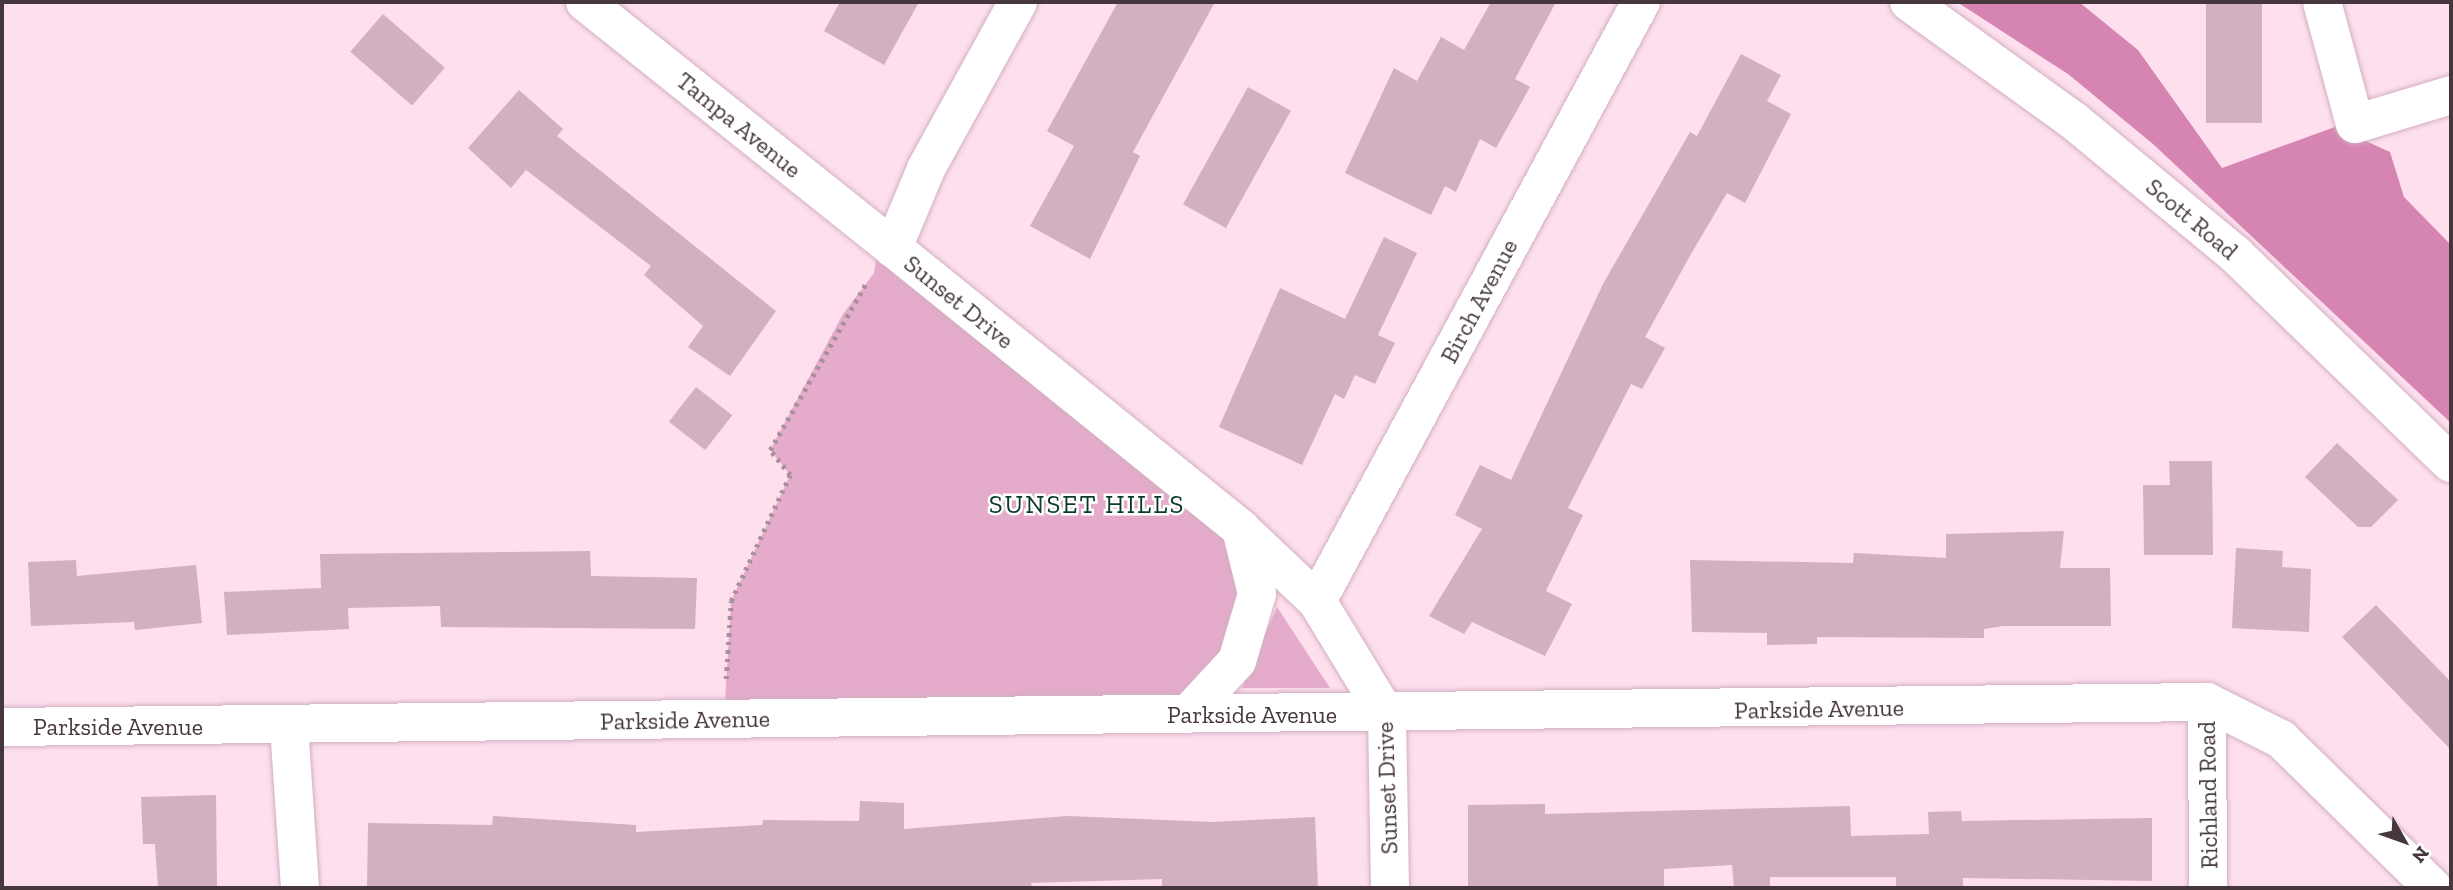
<!DOCTYPE html>
<html>
<head>
<meta charset="utf-8">
<style>
	body { margin:0 }
	#map { position:relative; width:2453px; height:890px; overflow:hidden; background:#fddfee; font-family:"Zilla Slab",serif }
	div>[style] { position:absolute }
	.green>* { inset:0; background:#e4acca }
	.forest>* { inset:0; background:#d685b2 }
	.building>* { inset:0; background:#d2afc1; transform-origin:0 0 }
	.path>* { height:4.5px; margin-top:-2.25px; transform-origin:0; background:repeating-linear-gradient(90deg,#a8919d 0 3.5px,transparent 0 8.5px) }
	.roads { filter:drop-shadow(0 0 2px #d2afc1) drop-shadow(0 0 2px #d2afc1) }
	.minor>* { height:38px; margin:-19px; padding:0 19px; transform-origin:19px; border-radius:19px; background:#fff }
	span { translate:-50% -50%; white-space:nowrap; text-align:center; line-height:1.15; -webkit-text-stroke:5px #fff; paint-order:stroke }
	.street-label { font-size:24px; color:#46373f }
	.neighbourhood-label { font-size:26px; color:#083b2a; letter-spacing:2px }
	.frame { position:absolute; inset:0; border:4px solid #46373f; pointer-events:none }
	.north { position:absolute; left:2369px; top:806px; width:70px; height:70px; -webkit-text-stroke:5px #fff; paint-order:stroke; rotate:130deg; font-size:19px; font-weight:700; line-height:28px; text-align:center; color:#46373f }
	.north::after { content:''; display:block; margin:auto; width:24px; height:32px; background:#46373f; clip-path:polygon(50% 0,100% 100%,50% 72%,0 100%) }
</style>
</head>
<body>
<div id="map">
	<div class="green">
		<i style="clip-path:polygon(880px 237px,1241px 529px,1257px 594px,1188px 714px,724px 719px,731px 601px,790px 475px,770px 450px,843px 314px,874px 273px)"></i>
		<i style="clip-path:polygon(1277px 607px,1330px 688px,1242px 688px)"></i>
	</div>
	<div class="forest">
		<i style="clip-path:polygon(1957px 2px,2079px 2px,2138px 50px,2222px 168px,2335px 127px,2390px 152px,2404px 197px,2451px 245px,2451px 423px,2153px 144px,2068px 74px)"></i>
	</div>
	<div class="building">
		<i style="clip-path:polygon(840px 2px,919px 2px,884px 65px,824px 31px)"></i>
		<i style="clip-path:polygon(1118px 2px,1215px 2px,1133px 152px,1140px 156px,1090px 259px,1030px 226px,1074px 146px,1047px 131px)"></i>
		<i style="clip-path:polygon(1491px 2px,1556px 2px,1515px 79px,1530px 87px,1496px 148px,1480px 139px,1456px 192px,1445px 186px,1431px 215px,1345px 173px,1394px 68px,1417px 81px,1441px 37px,1464px 50px)"></i>
		<i style="left:2206px;top:2px;width:56px;height:121px"></i>
		<i style="left:383px;top:14px;width:82px;height:50px;rotate:41deg"></i>
		<i style="clip-path:polygon(1741px 54px,1781px 75px,1767px 101px,1791px 114px,1745px 203px,1727px 193px,1691px 254px,1645px 337px,1665px 348px,1642px 389px,1631px 384px,1568px 508px,1583px 515px,1546px 591px,1572px 604px,1545px 656px,1472px 622px,1464px 634px,1429px 616px,1482px 529px,1455px 515px,1480px 465px,1511px 480px,1603px 284px,1690px 132px,1697px 136px)"></i>
		<i style="left:1248px;top:87px;width:49px;height:134px;rotate:29deg"></i>
		<i style="clip-path:polygon(519px 90px,563px 129px,557px 136px,776px 311px,730px 376px,688px 347px,703px 326px,644px 275px,651px 266px,526px 170px,511px 188px,468px 148px)"></i>
		<i style="clip-path:polygon(1384px 237px,1417px 253px,1378px 335px,1395px 343px,1375px 384px,1355px 375px,1344px 399px,1335px 394px,1302px 465px,1219px 427px,1280px 288px,1345px 319px)"></i>
		<i style="left:696px;top:387px;width:46px;height:44px;rotate:38deg"></i>
		<i style="clip-path:polygon(2337px 443px,2398px 500px,2371px 527px,2358px 527px,2305px 477px)"></i>
		<i style="clip-path:polygon(2169px 461px,2212px 461px,2213px 555px,2144px 555px,2143px 485px,2170px 485px)"></i>
		<i style="clip-path:polygon(2064px 531px,2060px 568px,2110px 568px,2111px 626px,2003px 626px,1984px 629px,1984px 638px,1817px 637px,1817px 644px,1767px 645px,1767px 633px,1692px 632px,1690px 560px,1853px 563px,1854px 553px,1946px 558px,1946px 534px)"></i>
		<i style="clip-path:polygon(2236px 548px,2283px 551px,2282px 567px,2311px 569px,2309px 632px,2232px 628px)"></i>
		<i style="clip-path:polygon(590px 551px,591px 576px,697px 578px,695px 629px,441px 627px,440px 606px,348px 608px,349px 629px,227px 635px,224px 592px,321px 588px,320px 554px)"></i>
		<i style="clip-path:polygon(76px 560px,77px 576px,196px 565px,202px 623px,135px 630px,134px 622px,31px 626px,28px 562px)"></i>
		<i style="clip-path:polygon(2376px 605px,2451px 682px,2451px 750px,2342px 637px)"></i>
		<i style="clip-path:polygon(216px 795px,217px 888px,158px 888px,155px 844px,143px 844px,141px 797px)"></i>
		<i style="clip-path:polygon(860px 801px,904px 803px,904px 829px,1068px 816px,1213px 822px,1315px 817px,1318px 888px,1162px 888px,1162px 879px,1031px 883px,1032px 888px,367px 887px,368px 823px,492px 825px,493px 816px,636px 825px,636px 832px,762px 825px,763px 820px,859px 821px)"></i>
		<i style="clip-path:polygon(1545px 804px,1545px 814px,1850px 806px,1851px 836px,1929px 834px,1928px 812px,1961px 811px,1962px 821px,2152px 818px,2152px 881px,1963px 878px,1963px 888px,1896px 888px,1896px 877px,1770px 877px,1770px 888px,1734px 888px,1732px 865px,1664px 869px,1664px 888px,1468px 888px,1468px 805px)"></i>
	</div>
	<div class="path">
		<i style="left:726px;top:679px;width:78px;rotate:-86.3deg"></i>
		<i style="left:731px;top:601px;width:139px;rotate:-64.9deg"></i>
		<i style="left:790px;top:475px;width:32px;rotate:-129deg"></i>
		<i style="left:770px;top:450px;width:194px;rotate:-60deg"></i>
	</div>
	<div class="roads">
		<div class="minor">
			<i style="left:585px;top:2px;width:394px;rotate:38.6deg"></i>
			<i style="left:1018px;top:2px;width:191px;rotate:118.9deg"></i>
			<i style="left:926px;top:169px;width:86px;rotate:112.7deg"></i>
			<i style="left:893px;top:248px;width:447px;rotate:38.9deg"></i>
			<i style="left:1241px;top:529px;width:105px;rotate:43.5deg"></i>
			<i style="left:1317px;top:601px;width:135px;rotate:58.7deg"></i>
			<i style="left:1387px;top:716px;width:172px;rotate:89deg"></i>
			<i style="left:1909px;top:2px;width:203px;rotate:35.8deg"></i>
			<i style="left:2074px;top:121px;width:210px;rotate:39.6deg"></i>
			<i style="left:2236px;top:255px;width:299px;rotate:44.1deg"></i>
			<i style="left:2322px;top:2px;width:126px;rotate:74.9deg"></i>
			<i style="left:2355px;top:124px;width:100px;rotate:-16.8deg"></i>
			<i style="left:1317px;top:601px;width:681px;rotate:-61.59deg"></i>
			<i style="left:2207px;top:702px;width:186px;rotate:89.7deg"></i>
			<i style="left:1188px;top:714px;width:72px;rotate:-47.2deg"></i>
			<i style="left:1237px;top:661px;width:70px;rotate:-73.4deg"></i>
			<i style="left:1257px;top:594px;width:67px;rotate:-103.8deg"></i>
			<i style="left:289px;top:726px;width:162px;rotate:86.1deg"></i>
			<i style="left:2px;top:727px;width:2205px;rotate:-0.65deg"></i>
			<i style="left:2207px;top:702px;width:83px;rotate:26.6deg"></i>
			<i style="left:2281px;top:739px;width:213px;rotate:44.4deg"></i>
		</div>
	</div>
	<div class="street-label">
		<span style="left:739px;top:125px;rotate:39deg">Tampa Avenue</span>
		<span style="left:2192px;top:219px;rotate:40deg">Scott Road</span>
		<span style="left:1479px;top:301px;rotate:-62deg">Birch Avenue</span>
		<span style="left:959px;top:302px;rotate:39deg">Sunset Drive</span>
		<span style="left:1819px;top:709px;rotate:-1deg">Parkside Avenue</span>
		<span style="left:1252px;top:715px">Parkside Avenue</span>
		<span style="left:685px;top:720px;rotate:-1deg">Parkside Avenue</span>
		<span style="left:118px;top:727px">Parkside Avenue</span>
		<span style="left:1387px;top:788px;rotate:-92deg">Sunset Drive</span>
		<span style="left:2208px;top:795px;rotate:-91deg">Richland Road</span>
	</div>
	<div class="neighbourhood-label">
		<span style="left:1087px;top:505px">SUNSET HILLS</span>
	</div>
	<div class="frame"></div>
	<div class="north">N</div>
</div>
</body>
</html>
